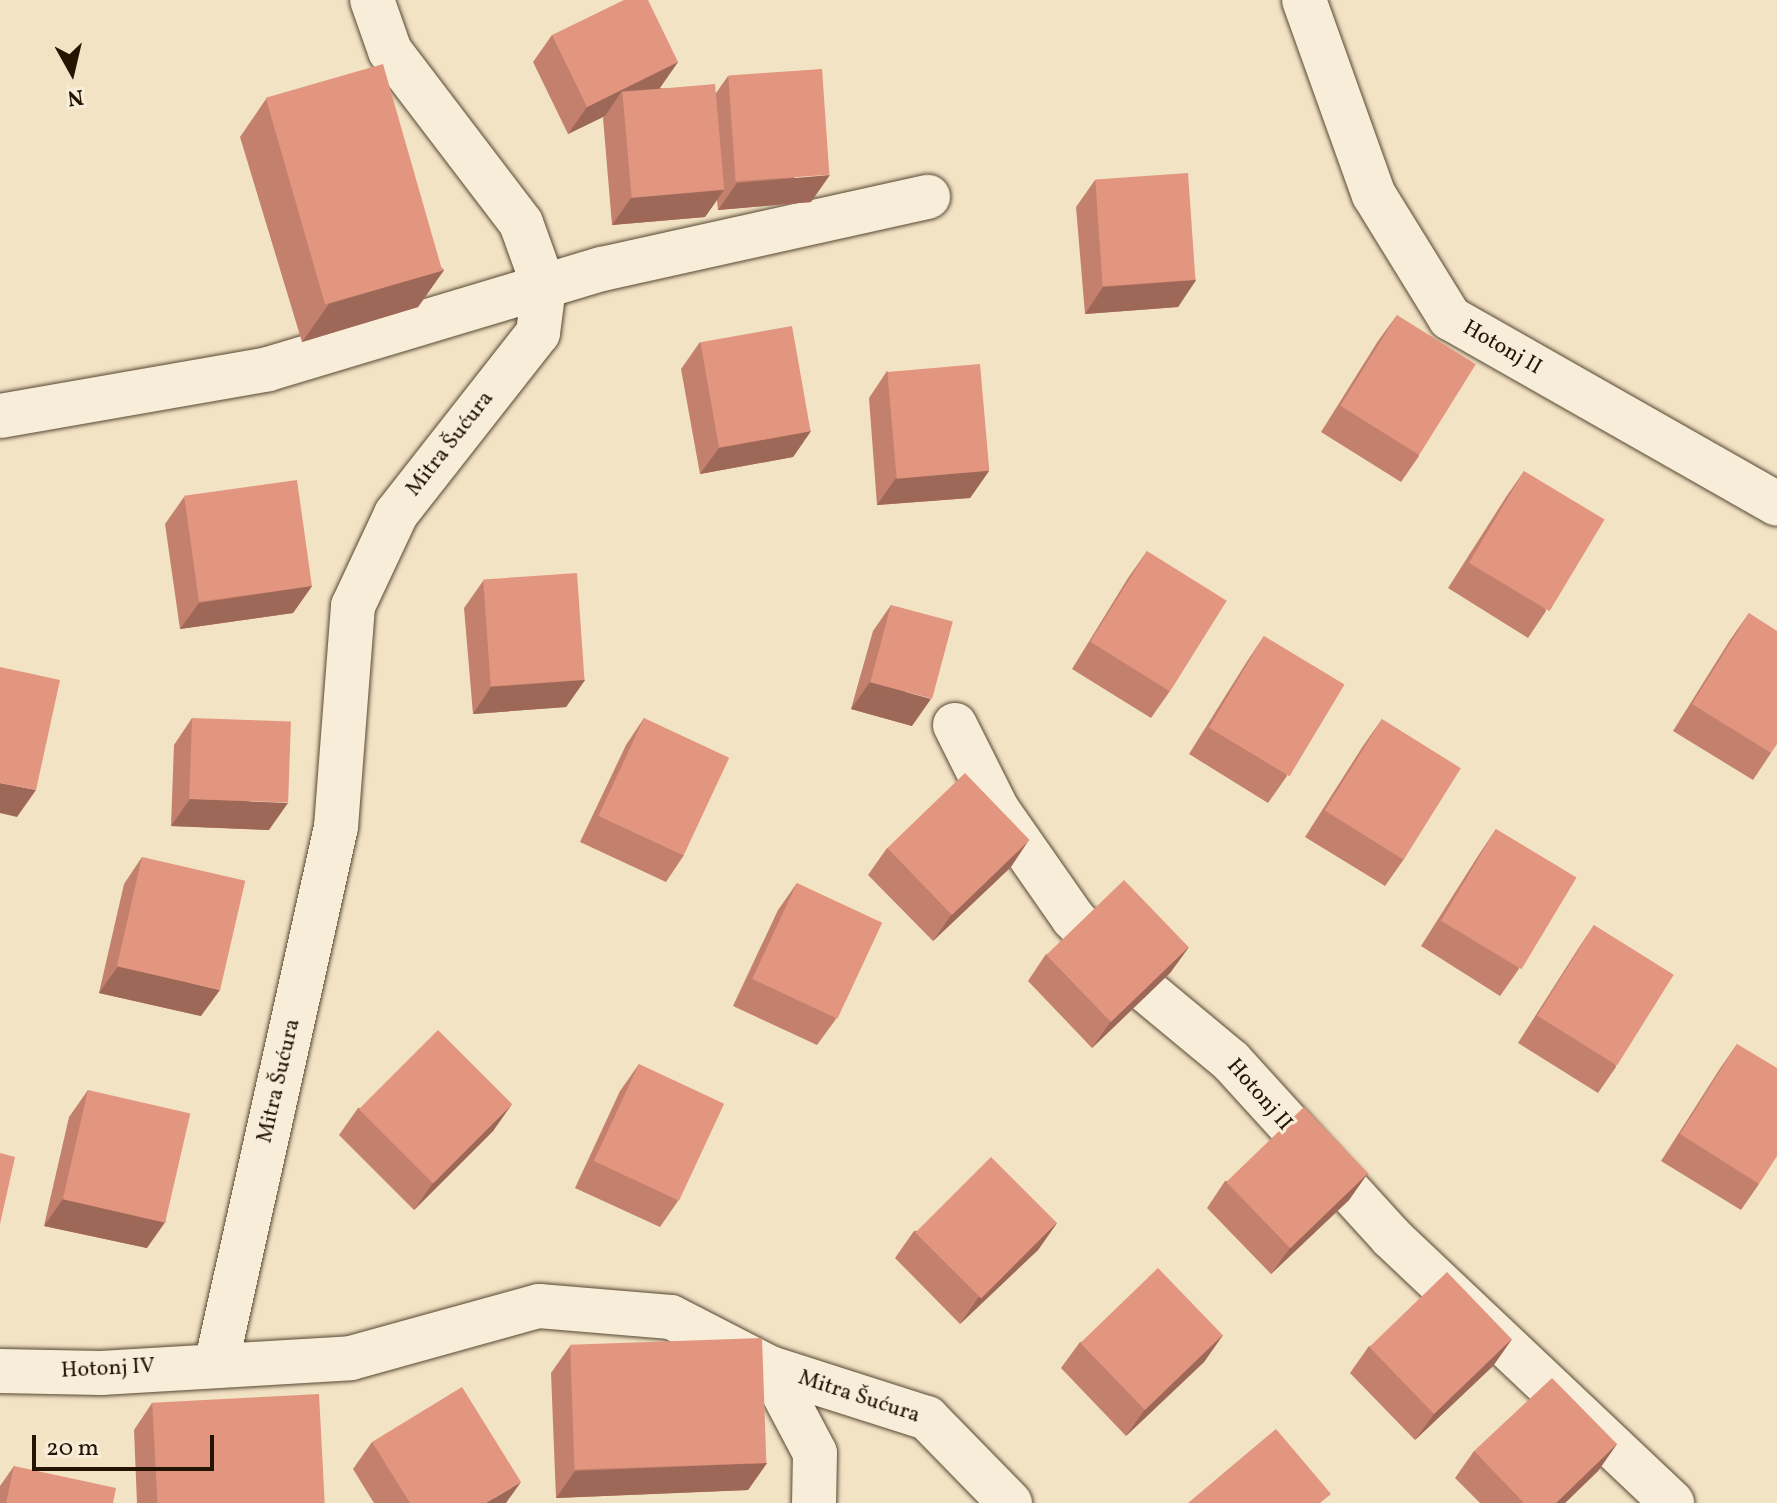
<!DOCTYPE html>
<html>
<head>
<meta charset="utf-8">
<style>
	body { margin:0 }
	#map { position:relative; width:1777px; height:1503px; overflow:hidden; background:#f3e3c5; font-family:Vollkorn,serif }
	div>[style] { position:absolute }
	.roads { filter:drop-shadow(0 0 2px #574833) drop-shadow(0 0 2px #574833) }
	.street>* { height:44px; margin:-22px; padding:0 22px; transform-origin:22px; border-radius:22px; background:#f7edd9 }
	.wall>* { inset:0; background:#c2806d }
	.shaded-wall>* { inset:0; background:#9e6859 }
	.building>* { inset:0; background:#e2957f; transform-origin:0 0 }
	span { translate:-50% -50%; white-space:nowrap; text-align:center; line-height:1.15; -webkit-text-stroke:6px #f7edd9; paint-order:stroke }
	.street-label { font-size:22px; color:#231502 }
	.north { position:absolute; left:32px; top:32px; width:80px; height:80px; -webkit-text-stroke:6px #f7edd9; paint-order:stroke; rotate:172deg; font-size:22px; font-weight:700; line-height:32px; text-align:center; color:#231502 }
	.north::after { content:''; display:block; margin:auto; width:28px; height:36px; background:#231502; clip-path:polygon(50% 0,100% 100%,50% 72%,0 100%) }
	.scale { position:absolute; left:32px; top:1435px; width:182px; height:36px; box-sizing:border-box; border:4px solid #231502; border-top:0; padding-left:10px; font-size:24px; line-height:28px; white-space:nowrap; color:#231502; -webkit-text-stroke:6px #f7edd9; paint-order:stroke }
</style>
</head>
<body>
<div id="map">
	<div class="roads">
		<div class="street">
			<i style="left:1304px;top:0;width:207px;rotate:70.3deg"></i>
			<i style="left:1374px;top:195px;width:145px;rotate:58.3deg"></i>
			<i style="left:1450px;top:318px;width:376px;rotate:29.6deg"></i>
			<i style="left:0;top:416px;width:272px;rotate:-9.9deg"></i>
			<i style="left:268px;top:369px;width:349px;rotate:-16.7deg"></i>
			<i style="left:602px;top:269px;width:334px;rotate:-12.5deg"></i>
			<i style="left:955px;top:725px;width:94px;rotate:63.4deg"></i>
			<i style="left:997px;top:809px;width:133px;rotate:55.1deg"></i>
			<i style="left:1073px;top:918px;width:76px;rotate:46.6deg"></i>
			<i style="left:1125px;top:973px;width:138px;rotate:39.7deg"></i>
			<i style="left:1231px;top:1061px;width:238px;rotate:47.7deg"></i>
			<i style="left:1391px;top:1237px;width:387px;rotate:43.4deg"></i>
			<i style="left:217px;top:1361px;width:547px;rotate:-77.44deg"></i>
			<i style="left:336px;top:827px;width:222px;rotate:-85.6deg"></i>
			<i style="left:353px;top:606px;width:102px;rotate:-64.9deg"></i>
			<i style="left:396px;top:514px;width:230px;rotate:-51.9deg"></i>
			<i style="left:538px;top:333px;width:46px;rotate:-82.6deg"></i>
			<i style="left:544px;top:287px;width:68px;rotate:-109.8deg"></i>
			<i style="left:521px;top:223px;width:216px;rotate:-127.3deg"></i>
			<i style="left:390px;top:51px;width:54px;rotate:-109.4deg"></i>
			<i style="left:770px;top:1368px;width:96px;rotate:62.1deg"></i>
			<i style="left:815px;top:1453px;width:50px;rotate:91.1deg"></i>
			<i style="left:0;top:1371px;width:101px;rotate:1.1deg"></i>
			<i style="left:101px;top:1373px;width:250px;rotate:-3.4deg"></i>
			<i style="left:351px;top:1358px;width:195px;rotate:-15.5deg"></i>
			<i style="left:539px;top:1306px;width:132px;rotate:4.8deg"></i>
			<i style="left:671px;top:1317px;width:111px;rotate:27.3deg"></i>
			<i style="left:770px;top:1368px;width:165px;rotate:17.7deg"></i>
			<i style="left:927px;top:1418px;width:119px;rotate:45.7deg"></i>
		</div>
	</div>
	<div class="wall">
		<i style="clip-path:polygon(552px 35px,678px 62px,660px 88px,716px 93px,728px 76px,811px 202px,718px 210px,717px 200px,705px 217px,612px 225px,603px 118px,605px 116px,568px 134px,533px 62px)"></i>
		<i style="clip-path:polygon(266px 99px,444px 270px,418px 307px,302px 342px,240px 137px)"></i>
		<i style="clip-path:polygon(1095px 180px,1196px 280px,1178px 307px,1085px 314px,1076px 207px)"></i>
		<i style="clip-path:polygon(1397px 315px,1419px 456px,1401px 482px,1321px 432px,1378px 341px)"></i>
		<i style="clip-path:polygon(700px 342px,811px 431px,793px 457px,700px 474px,681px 369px)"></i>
		<i style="clip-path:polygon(887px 371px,989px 471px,970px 498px,877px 505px,869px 398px)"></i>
		<i style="clip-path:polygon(1524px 471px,1546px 611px,1528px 638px,1448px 588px,1506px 497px)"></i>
		<i style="clip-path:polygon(184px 497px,312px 586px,293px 613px,180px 629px,165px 524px)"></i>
		<i style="clip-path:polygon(1147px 551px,1170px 691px,1151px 718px,1072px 669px,1128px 578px)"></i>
		<i style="clip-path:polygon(483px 581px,585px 680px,566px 707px,473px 714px,464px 608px)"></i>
		<i style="clip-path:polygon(891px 605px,912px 726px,851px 709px,873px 631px)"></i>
		<i style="clip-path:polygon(1749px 613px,1771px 753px,1753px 780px,1673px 731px,1730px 640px)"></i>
		<i style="clip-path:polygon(1264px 636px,1287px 776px,1268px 803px,1189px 754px,1246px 663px)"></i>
		<i style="clip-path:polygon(192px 718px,269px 830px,171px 826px,174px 745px)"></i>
		<i style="clip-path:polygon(644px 718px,684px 855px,666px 882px,580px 842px,626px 745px)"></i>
		<i style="clip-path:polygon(1382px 719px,1404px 859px,1385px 886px,1305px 837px,1363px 746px)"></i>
		<i style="clip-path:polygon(1496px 829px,1519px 969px,1500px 996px,1421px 946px,1478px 856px)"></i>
		<i style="clip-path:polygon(887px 848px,1011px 867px,933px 941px,868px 875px)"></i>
		<i style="clip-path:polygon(142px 857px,201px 1016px,99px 993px,124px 884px)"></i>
		<i style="clip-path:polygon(797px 883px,836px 1019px,817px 1045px,733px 1006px,778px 910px)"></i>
		<i style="clip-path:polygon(1594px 925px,1616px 1067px,1598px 1093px,1518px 1043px,1576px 952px)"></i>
		<i style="clip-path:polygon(1189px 947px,1170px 973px,1092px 1048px,1028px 981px,1046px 954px)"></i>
		<i style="clip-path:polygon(1737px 1044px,1759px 1184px,1741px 1210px,1661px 1161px,1719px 1070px)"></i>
		<i style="clip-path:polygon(639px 1064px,678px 1201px,660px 1227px,575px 1188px,620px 1091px)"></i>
		<i style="clip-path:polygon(88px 1090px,147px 1248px,44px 1226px,69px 1117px)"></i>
		<i style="clip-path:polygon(512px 1104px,493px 1131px,414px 1210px,339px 1135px,358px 1108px)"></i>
		<i style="clip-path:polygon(1368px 1173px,1349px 1200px,1271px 1274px,1207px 1208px,1225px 1181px)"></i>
		<i style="clip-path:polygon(1057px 1223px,1038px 1250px,960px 1324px,895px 1258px,914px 1231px)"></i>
		<i style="clip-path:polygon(1223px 1335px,1204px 1362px,1126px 1436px,1061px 1368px,1080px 1342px)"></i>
		<i style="clip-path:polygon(1512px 1339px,1493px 1366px,1415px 1440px,1350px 1373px,1369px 1346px)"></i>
		<i style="clip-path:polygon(570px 1346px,767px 1463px,748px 1490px,556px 1498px,551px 1373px)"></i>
		<i style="clip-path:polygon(152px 1403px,324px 1503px,137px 1503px,134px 1430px)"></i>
		<i style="clip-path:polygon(372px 1442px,506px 1503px,374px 1503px,353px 1469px)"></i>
		<i style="clip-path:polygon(1617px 1444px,1598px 1471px,1565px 1503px,1480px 1503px,1455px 1478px,1474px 1451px)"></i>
		<i style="clip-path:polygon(14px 1466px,113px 1503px,0 1503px,0 1486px)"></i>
	</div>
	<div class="shaded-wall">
		<i style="clip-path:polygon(678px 62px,659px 89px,622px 91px,605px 116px,568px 134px,587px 107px)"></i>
		<i style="clip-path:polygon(830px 175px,811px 202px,718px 210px,737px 183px)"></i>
		<i style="clip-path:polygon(724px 190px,705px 217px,612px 225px,631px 198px)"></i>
		<i style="clip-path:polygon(444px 270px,418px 307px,302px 342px,329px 304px)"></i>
		<i style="clip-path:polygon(1196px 280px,1178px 307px,1085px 314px,1103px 287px)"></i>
		<i style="clip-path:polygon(811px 431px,793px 457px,700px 474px,719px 448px)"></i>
		<i style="clip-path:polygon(989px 471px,970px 498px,877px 505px,896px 478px)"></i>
		<i style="clip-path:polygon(312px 586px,293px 613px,180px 629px,199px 603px)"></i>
		<i style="clip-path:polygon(585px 680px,566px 707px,473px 714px,491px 687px)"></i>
		<i style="clip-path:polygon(870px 682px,931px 699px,912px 726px,851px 709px)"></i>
		<i style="clip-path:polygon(0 783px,36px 790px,17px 817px,0 813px)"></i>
		<i style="clip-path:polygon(190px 799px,288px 803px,269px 830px,171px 826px)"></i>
		<i style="clip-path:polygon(1029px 840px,1011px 867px,933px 941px,952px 914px)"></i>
		<i style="clip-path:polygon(1189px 947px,1170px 973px,1092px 1048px,1111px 1021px)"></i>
		<i style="clip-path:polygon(118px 966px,220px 990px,201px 1016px,99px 993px)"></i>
		<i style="clip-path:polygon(512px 1104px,493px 1131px,414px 1210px,433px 1183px)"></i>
		<i style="clip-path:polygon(1368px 1173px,1349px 1200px,1271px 1274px,1290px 1248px)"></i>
		<i style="clip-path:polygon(63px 1199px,166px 1221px,147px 1248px,44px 1226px)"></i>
		<i style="clip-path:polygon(1057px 1223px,1038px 1250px,960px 1324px,978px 1298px)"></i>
		<i style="clip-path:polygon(1223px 1335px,1204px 1362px,1126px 1436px,1145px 1409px)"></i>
		<i style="clip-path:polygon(1512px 1339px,1493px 1366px,1415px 1440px,1434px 1414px)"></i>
		<i style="clip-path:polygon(1617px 1444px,1598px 1471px,1565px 1503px,1556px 1503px)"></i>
		<i style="clip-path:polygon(767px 1463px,748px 1490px,556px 1498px,575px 1471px)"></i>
		<i style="clip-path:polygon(521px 1482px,506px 1503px,486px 1503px)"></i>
	</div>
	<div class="building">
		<i style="clip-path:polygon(624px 0,648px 0,678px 62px,587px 107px,552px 35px)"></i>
		<i style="left:383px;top:64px;width:215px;height:122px;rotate:74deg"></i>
		<i style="left:822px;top:69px;width:106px;height:94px;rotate:86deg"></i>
		<i style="left:715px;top:84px;width:106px;height:93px;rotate:85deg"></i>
		<i style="left:1188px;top:173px;width:107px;height:93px;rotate:86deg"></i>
		<i style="left:1397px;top:315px;width:93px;height:107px;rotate:32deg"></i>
		<i style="left:792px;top:326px;width:107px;height:93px;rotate:80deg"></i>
		<i style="left:980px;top:364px;width:107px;height:93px;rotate:85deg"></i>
		<i style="left:1524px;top:471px;width:94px;height:107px;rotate:31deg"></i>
		<i style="left:297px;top:480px;width:107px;height:114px;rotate:82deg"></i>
		<i style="left:1147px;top:551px;width:94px;height:107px;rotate:32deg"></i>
		<i style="left:577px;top:573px;width:107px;height:94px;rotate:86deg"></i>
		<i style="left:891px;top:605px;width:64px;height:80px;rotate:15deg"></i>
		<i style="clip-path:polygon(1749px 613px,1777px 631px,1777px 744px,1771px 753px,1692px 704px)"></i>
		<i style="left:1264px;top:636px;width:94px;height:107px;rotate:31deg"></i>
		<i style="clip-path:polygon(0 667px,60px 680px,36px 790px,0 783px)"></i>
		<i style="left:192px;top:718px;width:99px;height:81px;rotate:2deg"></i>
		<i style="left:644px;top:718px;width:94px;height:108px;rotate:25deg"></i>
		<i style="left:1382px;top:719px;width:93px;height:108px;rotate:32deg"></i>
		<i style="left:965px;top:773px;width:93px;height:108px;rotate:46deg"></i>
		<i style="left:1496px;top:829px;width:94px;height:107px;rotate:31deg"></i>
		<i style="left:142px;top:857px;width:106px;height:112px;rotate:13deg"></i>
		<i style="left:1124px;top:880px;width:93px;height:108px;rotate:46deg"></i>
		<i style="left:797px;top:883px;width:94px;height:106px;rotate:25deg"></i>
		<i style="left:1594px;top:925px;width:94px;height:107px;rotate:32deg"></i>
		<i style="left:438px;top:1030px;width:105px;height:112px;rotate:45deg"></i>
		<i style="clip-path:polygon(1737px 1044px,1777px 1068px,1777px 1156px,1759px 1184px,1680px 1134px)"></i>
		<i style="left:639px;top:1064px;width:94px;height:107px;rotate:25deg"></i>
		<i style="left:88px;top:1090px;width:105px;height:112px;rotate:13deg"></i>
		<i style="left:1304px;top:1107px;width:92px;height:108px;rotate:46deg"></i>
		<i style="clip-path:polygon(0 1153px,15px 1157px,0 1224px)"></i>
		<i style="left:991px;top:1157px;width:93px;height:107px;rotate:45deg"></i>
		<i style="left:1158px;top:1268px;width:93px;height:108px;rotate:46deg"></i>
		<i style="left:1447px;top:1272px;width:93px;height:108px;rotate:46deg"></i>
		<i style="left:762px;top:1338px;width:125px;height:192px;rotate:88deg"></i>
		<i style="clip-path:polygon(1552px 1378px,1617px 1444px,1556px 1503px,1524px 1503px,1474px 1451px)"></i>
		<i style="clip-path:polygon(462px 1387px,521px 1482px,486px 1503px,410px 1503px,372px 1442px)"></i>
		<i style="left:319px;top:1394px;width:109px;height:167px;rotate:87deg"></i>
		<i style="clip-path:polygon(1276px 1429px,1331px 1494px,1320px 1503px,1188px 1503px)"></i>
		<i style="clip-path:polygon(14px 1466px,116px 1488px,113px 1503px,6px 1503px)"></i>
	</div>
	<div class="street-label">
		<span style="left:1502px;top:348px;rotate:30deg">Hotonj II</span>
		<span style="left:450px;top:444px;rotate:-52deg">Mitra Šućura</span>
		<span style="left:279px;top:1081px;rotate:-77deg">Mitra Šućura</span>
		<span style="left:1259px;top:1095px;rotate:49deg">Hotonj II</span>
		<span style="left:108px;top:1369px;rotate:-3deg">Hotonj IV</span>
		<span style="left:859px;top:1397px;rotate:18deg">Mitra Šućura</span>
	</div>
	<div class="north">N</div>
	<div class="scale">20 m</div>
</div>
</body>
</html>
